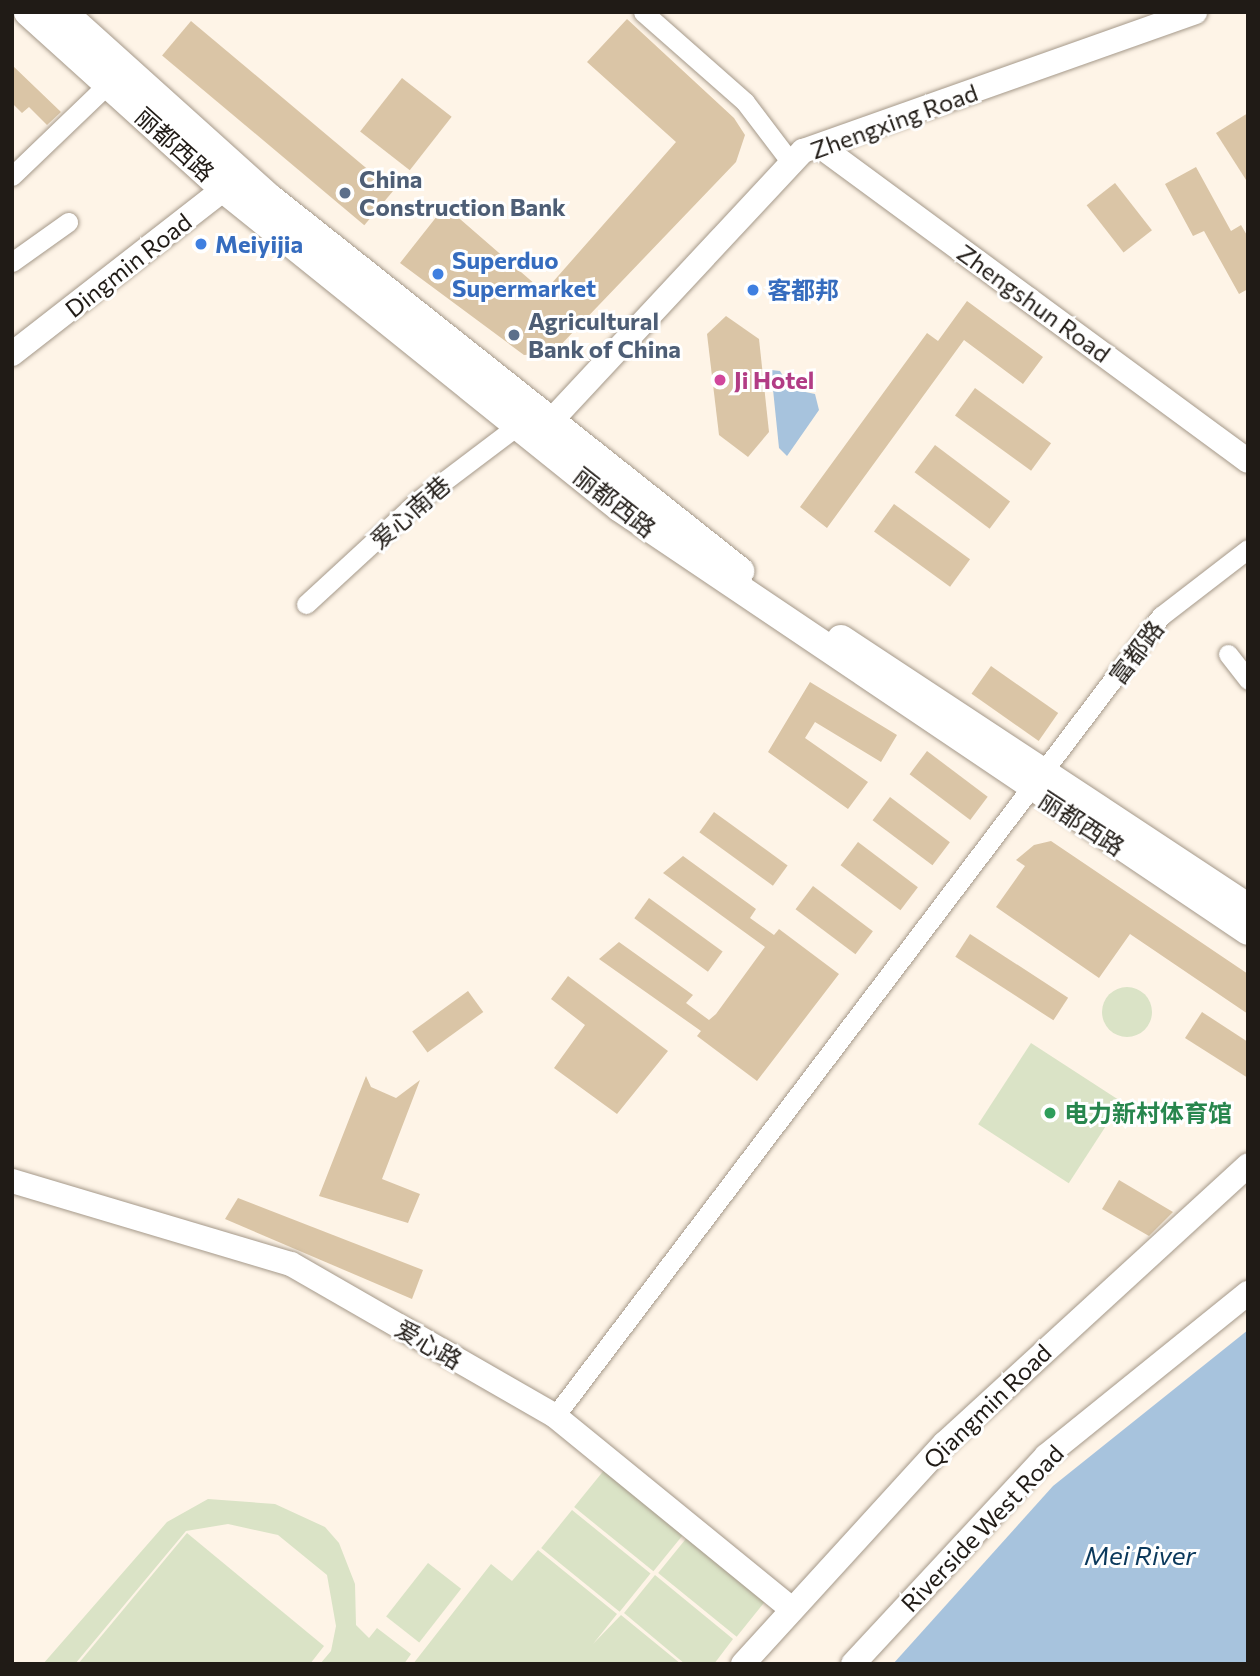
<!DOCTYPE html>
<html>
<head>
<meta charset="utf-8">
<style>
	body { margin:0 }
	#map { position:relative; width:1260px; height:1676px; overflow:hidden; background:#fef4e7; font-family:Commissioner,"Noto Sans SC",sans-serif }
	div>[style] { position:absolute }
	.green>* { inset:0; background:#dae3c6; transform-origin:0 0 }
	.round { border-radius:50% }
	.water>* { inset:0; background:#a7c3dd }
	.building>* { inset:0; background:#dac5a6; transform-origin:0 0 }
	.roads { filter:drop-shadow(0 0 2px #a5998a) drop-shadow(0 0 2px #a5998a) }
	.minor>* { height:19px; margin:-9.5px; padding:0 9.5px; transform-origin:9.5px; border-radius:9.5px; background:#fff }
	.tertiary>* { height:24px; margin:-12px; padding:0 12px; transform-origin:12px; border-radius:12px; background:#fff }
	.secondary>* { height:28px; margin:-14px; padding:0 14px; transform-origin:14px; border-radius:14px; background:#fff }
	.dots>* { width:19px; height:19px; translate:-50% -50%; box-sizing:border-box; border:4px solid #fff; border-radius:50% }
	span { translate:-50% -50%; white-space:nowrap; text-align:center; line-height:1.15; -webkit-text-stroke:6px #fff; paint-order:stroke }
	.street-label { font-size:24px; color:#201b16 }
	.service-label { font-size:24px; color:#4e5e75; font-weight:700 }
	.left { translate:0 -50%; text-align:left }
	.shop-label { font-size:24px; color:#366cbe; font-weight:700 }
	.hotel-label { font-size:24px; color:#b23c85; font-weight:700 }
	.leisure-label { font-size:24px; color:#27864d; font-weight:700 }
	.water-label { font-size:26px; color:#0b395c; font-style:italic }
	.frame { position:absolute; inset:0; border:14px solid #201b16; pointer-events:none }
</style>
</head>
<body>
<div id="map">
	<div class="green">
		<i class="round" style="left:1102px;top:987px;width:50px;height:50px"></i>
		<i style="left:1031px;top:1043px;width:108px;height:97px;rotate:33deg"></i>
		<i style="left:605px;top:1469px;width:102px;height:49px;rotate:39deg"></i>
		<i style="clip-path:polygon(208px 1499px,275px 1504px,325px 1527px,339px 1543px,355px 1584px,356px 1625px,369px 1638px,377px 1628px,411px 1654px,404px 1664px,320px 1664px,331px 1651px,336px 1626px,327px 1575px,278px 1535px,228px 1524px,186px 1531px,75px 1664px,43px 1664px,167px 1522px)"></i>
		<i style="left:572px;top:1510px;width:101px;height:49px;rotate:39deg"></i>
		<i style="clip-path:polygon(187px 1533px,324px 1646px,310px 1664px,78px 1664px)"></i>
		<i style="left:689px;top:1535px;width:101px;height:49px;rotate:39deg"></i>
		<i style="clip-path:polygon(538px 1550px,617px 1614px,593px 1644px,621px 1615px,681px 1664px,413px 1664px,491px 1564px,512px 1581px)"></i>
		<i style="left:428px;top:1563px;width:42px;height:68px;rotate:38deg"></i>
		<i style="clip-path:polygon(655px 1575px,733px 1639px,714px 1664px,685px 1664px,624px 1613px)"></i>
	</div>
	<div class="water">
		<i style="clip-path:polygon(771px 370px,780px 371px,791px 389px,815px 394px,819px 410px,787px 456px,779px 448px)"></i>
		<i style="clip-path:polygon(1248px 1330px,1248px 1664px,893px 1664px,1053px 1486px)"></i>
	</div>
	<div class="building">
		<i style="clip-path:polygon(627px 19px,734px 118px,745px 135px,736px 162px,553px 353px,524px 355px,400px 263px,445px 206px,544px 292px,676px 142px,587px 62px)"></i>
		<i style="left:191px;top:21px;width:264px;height:45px;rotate:40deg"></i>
		<i style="clip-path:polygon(12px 65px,61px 112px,47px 125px,29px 107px,22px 113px,12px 103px)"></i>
		<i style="left:402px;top:78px;width:63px;height:68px;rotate:38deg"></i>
		<i style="clip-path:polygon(1248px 113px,1248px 183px,1216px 133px)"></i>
		<i style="clip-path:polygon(1196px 167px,1231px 231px,1241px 225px,1248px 237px,1248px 289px,1239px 294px,1204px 231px,1193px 236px,1165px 184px)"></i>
		<i style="left:1115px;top:183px;width:60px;height:36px;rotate:52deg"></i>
		<i style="clip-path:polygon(967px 301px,1043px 357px,1023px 384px,964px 340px,827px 528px,800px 507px,927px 333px,938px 341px)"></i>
		<i style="clip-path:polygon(726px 316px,759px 339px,769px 432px,748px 457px,719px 435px,707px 334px)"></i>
		<i style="left:975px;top:388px;width:94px;height:34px;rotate:36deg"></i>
		<i style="left:935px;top:445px;width:94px;height:34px;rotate:37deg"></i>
		<i style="left:894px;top:504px;width:94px;height:34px;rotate:36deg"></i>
		<i style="left:991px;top:666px;width:82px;height:34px;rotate:35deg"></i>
		<i style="clip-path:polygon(810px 682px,897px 735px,881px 762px,815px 722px,805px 738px,868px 782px,848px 809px,768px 752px)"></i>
		<i style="left:927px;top:751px;width:76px;height:29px;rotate:37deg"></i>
		<i style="left:890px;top:797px;width:75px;height:29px;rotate:37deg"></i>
		<i style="left:714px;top:812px;width:91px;height:25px;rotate:36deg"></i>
		<i style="clip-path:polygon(1051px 841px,1248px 974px,1248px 1014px,1130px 934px,1099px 978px,996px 907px,1025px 866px,1016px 860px,1034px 845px)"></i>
		<i style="left:858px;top:842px;width:75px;height:29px;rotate:37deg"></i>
		<i style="clip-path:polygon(683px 856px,756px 909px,750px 918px,774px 935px,779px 929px,839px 974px,757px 1081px,697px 1036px,701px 1031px,599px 959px,619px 942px,693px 995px,686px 1003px,709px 1020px,716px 1014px,765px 947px,663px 873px)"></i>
		<i style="left:813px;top:886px;width:75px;height:29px;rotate:37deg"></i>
		<i style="left:649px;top:898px;width:91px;height:25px;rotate:36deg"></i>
		<i style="left:970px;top:934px;width:117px;height:27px;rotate:33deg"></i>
		<i style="clip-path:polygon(568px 976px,668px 1051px,617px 1114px,554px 1068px,585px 1025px,551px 999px)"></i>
		<i style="left:468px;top:991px;width:26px;height:69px;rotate:54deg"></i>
		<i style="clip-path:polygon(1202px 1012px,1248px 1042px,1248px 1078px,1185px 1038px)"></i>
		<i style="clip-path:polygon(366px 1076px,371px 1087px,396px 1098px,420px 1080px,382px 1179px,420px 1194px,408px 1223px,319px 1196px)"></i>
		<i style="clip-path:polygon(1119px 1180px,1173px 1212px,1149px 1236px,1102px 1209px)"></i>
		<i style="clip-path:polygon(238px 1198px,423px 1270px,412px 1299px,225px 1219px)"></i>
	</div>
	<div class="roads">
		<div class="minor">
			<i style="left:643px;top:12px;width:136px;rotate:41.4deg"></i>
			<i style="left:745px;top:102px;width:78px;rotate:52.8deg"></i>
			<i style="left:12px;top:176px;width:133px;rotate:-43.8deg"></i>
			<i style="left:12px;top:262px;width:69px;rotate:-35.5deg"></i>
			<i style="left:306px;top:604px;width:154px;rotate:-42.6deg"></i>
			<i style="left:419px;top:500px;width:123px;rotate:-37.1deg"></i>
			<i style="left:1228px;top:654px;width:33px;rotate:52deg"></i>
			<i style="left:555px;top:1416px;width:1004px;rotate:-52.86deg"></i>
			<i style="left:1161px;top:616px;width:110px;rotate:-37.6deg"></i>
		</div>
		<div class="tertiary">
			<i style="left:820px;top:146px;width:531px;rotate:36.35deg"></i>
			<i style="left:12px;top:354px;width:286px;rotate:-37.9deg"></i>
			<i style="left:537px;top:436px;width:390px;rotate:-47deg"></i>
			<i style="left:803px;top:151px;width:416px;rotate:-19.5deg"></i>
			<i style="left:12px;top:1181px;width:291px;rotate:16.6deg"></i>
			<i style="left:291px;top:1264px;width:305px;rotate:29.9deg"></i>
			<i style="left:555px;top:1416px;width:306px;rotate:39.2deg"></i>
			<i style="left:743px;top:1664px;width:299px;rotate:-47.6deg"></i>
			<i style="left:945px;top:1443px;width:411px;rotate:-42.5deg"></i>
			<i style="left:853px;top:1664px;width:284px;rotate:-47.1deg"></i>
			<i style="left:1046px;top:1456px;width:260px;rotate:-38.9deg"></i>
		</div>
		<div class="secondary">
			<i style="left:28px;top:12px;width:266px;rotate:42.1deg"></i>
			<i style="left:225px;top:190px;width:507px;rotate:38.84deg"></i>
			<i style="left:620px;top:508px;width:757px;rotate:33.96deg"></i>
			<i style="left:63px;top:12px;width:280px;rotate:42deg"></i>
			<i style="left:271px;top:199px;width:599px;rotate:38.42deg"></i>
			<i style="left:841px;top:639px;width:487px;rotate:33.4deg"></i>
		</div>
	</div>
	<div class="dots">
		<i style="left:345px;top:193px;background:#5c6f8a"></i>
		<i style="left:201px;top:244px;background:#3f7fe0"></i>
		<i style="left:438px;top:274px;background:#3f7fe0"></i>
		<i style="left:753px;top:290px;background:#3f7fe0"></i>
		<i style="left:514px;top:335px;background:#5c6f8a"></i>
		<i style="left:720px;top:380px;background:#d1479c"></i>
		<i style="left:1050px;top:1113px;background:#2e9e5b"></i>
	</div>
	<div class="street-label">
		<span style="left:894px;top:121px;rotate:-20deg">Zhengxing Road</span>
		<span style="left:175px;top:144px;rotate:42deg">丽都西路</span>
		<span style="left:128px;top:265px;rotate:-38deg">Dingmin Road</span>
		<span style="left:1034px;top:303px;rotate:36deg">Zhengshun Road</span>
		<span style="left:615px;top:502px;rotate:38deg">丽都西路</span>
		<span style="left:410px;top:512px;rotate:-41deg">爱心南巷</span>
		<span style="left:1136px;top:652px;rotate:-53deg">富都路</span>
		<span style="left:1082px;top:823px;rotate:33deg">丽都西路</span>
		<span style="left:429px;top:1344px;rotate:30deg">爱心路</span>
		<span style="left:987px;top:1406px;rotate:-44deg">Qiangmin Road</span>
		<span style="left:982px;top:1528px;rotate:-46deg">Riverside West Road</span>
	</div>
	<div class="service-label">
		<span class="left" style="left:359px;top:193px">China<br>Construction Bank</span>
		<span class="left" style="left:528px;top:335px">Agricultural<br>Bank of China</span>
	</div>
	<div class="shop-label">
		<span class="left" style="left:215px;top:244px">Meiyijia</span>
		<span class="left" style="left:452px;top:274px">Superduo<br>Supermarket</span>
		<span class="left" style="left:767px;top:290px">客都邦</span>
	</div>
	<div class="hotel-label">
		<span class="left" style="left:734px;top:380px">Ji Hotel</span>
	</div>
	<div class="leisure-label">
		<span class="left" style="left:1064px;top:1113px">电力新村体育馆</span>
	</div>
	<div class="water-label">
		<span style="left:1140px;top:1555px">Mei River</span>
	</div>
	<div class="frame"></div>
</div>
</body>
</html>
